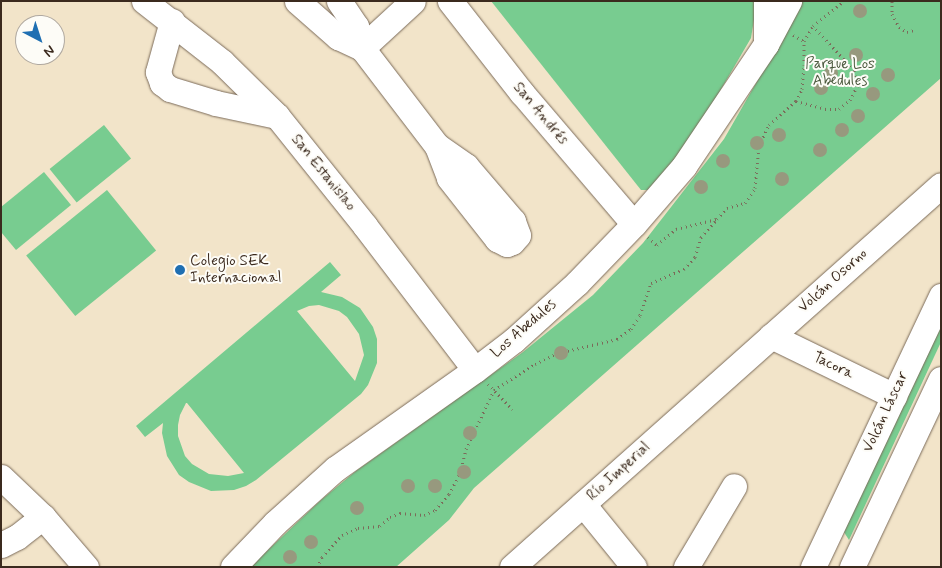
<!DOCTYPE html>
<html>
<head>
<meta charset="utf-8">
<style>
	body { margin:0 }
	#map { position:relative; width:942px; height:568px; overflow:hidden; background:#f2e4c9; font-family:Mynerve,sans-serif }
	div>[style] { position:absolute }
	.green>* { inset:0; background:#78cc90; transform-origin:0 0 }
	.path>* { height:3px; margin-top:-1.5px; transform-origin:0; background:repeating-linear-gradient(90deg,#7b6b5a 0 1px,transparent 0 5px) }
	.roads { filter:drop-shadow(0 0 1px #7b6b5a) drop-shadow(0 0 1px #7b6b5a) }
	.minor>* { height:25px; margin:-12.5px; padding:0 12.5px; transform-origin:12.5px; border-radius:12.5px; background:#fff }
	.trees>* { width:14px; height:14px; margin:-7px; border-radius:50%; background:#97997e }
	.dots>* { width:14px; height:14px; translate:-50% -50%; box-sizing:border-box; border:2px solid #fdfcf7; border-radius:50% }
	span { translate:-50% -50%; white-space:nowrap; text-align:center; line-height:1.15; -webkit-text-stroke:4px #fdfcf7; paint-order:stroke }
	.park-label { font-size:15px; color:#4d5b40 }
	.street-label { font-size:15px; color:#3b2a1e }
	.poi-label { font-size:15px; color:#3b2a1e }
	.left { translate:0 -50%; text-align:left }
	.frame { position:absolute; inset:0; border:2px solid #3b2a1e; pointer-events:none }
	.north { position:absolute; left:15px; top:15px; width:50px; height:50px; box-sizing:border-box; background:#fdfcf7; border:1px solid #afa8a0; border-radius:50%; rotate:140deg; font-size:14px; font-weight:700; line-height:20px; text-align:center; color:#3b2a1e }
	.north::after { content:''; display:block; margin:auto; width:18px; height:22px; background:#1f6fb2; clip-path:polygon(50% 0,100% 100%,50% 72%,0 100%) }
</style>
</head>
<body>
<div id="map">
	<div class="green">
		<i style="clip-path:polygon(491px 1px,757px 1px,751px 38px,713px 103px,673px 163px,649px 190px,641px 190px)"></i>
		<i style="clip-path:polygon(797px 1px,941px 1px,941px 78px,474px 488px,449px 520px,396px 567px,250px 567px,321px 500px,356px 471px,523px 352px,593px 295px,643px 243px,724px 139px,759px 78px,773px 44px)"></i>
		<i style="left:104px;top:125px;width:43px;height:70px;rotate:51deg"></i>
		<i style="clip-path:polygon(44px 172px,71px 205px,16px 250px,1px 232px,1px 207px)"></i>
		<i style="left:107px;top:190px;width:78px;height:104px;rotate:51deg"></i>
		<i style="clip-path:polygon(evenodd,330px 262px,341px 275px,321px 292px,342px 297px,360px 308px,373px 327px,377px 339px,377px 363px,368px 385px,361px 394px,256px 480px,246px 486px,234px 490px,211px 491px,189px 482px,179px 475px,167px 456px,162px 433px,163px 423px,145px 437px,136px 426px,330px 262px,319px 305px,339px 311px,347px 317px,359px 334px,364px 355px,355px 381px,297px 311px,309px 306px,319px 305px,330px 262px,186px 403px,187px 403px,244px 473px,228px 476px,209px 474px,192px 464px,185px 456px,178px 436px,178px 425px,180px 415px,186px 403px)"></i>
		<i style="clip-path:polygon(941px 313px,941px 342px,849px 540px,842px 529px)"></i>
	</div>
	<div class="path">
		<i style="left:892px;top:1px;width:13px;rotate:90deg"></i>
		<i style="left:892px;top:14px;width:15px;rotate:62deg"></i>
		<i style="left:899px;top:27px;width:9px;rotate:32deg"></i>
		<i style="left:907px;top:32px;width:7px;rotate:-16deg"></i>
		<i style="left:793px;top:35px;width:13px;rotate:29deg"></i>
		<i style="left:796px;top:101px;width:30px;rotate:15deg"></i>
		<i style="left:825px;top:109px;width:14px"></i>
		<i style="left:839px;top:109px;width:14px;rotate:-39deg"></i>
		<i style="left:850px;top:100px;width:16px;rotate:-63deg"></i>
		<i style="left:857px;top:86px;width:16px;rotate:-101deg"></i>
		<i style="left:854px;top:70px;width:60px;rotate:-133deg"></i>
		<i style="left:648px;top:237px;width:12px;rotate:42deg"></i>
		<i style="left:657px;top:245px;width:25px;rotate:-40deg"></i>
		<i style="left:676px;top:229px;width:42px;rotate:-13.7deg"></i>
		<i style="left:488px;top:384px;width:35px;rotate:46deg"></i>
		<i style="left:317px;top:567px;width:11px;rotate:-63deg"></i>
		<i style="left:322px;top:557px;width:30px;rotate:-48deg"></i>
		<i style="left:342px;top:535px;width:17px;rotate:-24deg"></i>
		<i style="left:358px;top:528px;width:22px;rotate:-5deg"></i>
		<i style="left:380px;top:526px;width:13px;rotate:-42deg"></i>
		<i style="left:390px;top:517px;width:11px;rotate:-22deg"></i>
		<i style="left:400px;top:513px;width:24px;rotate:5deg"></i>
		<i style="left:424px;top:515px;width:12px;rotate:-24deg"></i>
		<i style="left:435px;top:510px;width:21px;rotate:-49deg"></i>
		<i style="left:449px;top:494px;width:24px;rotate:-62deg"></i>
		<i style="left:460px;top:473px;width:25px;rotate:-76deg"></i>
		<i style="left:466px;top:449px;width:65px;rotate:-64.6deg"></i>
		<i style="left:494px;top:390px;width:49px;rotate:-32.4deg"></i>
		<i style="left:535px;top:364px;width:25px;rotate:-26deg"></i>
		<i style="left:558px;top:353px;width:61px;rotate:-13.3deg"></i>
		<i style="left:617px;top:339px;width:17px;rotate:-36deg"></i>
		<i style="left:631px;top:329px;width:17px;rotate:-57deg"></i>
		<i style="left:640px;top:315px;width:34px;rotate:-71deg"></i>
		<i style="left:651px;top:283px;width:36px;rotate:-23deg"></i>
		<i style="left:684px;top:269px;width:16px;rotate:-47deg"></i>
		<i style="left:695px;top:257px;width:21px;rotate:-73deg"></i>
		<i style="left:701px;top:237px;width:24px;rotate:-48deg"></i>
		<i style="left:717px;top:219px;width:15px;rotate:-48deg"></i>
		<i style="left:727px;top:208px;width:19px;rotate:-16deg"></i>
		<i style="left:745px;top:203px;width:18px;rotate:-56deg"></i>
		<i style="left:755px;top:188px;width:42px;rotate:-84.6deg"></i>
		<i style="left:759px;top:146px;width:23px;rotate:-65deg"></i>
		<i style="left:769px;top:125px;width:36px;rotate:-42deg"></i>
		<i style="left:796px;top:101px;width:13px;rotate:-63deg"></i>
		<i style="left:802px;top:89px;width:24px;rotate:-85deg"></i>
		<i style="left:804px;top:65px;width:24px;rotate:-90deg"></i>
		<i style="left:804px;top:41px;width:17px;rotate:-59deg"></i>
		<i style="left:813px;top:26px;width:40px;rotate:-39deg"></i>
	</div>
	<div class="roads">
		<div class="minor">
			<i style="left:144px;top:1px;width:99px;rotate:38deg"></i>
			<i style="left:222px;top:62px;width:77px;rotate:44.5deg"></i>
			<i style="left:277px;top:116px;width:141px;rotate:51.3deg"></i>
			<i style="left:365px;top:226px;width:181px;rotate:52.6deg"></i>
			<i style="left:297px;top:1px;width:55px;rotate:41.3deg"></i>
			<i style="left:338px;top:37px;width:26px;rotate:25deg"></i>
			<i style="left:362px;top:48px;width:69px;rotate:-42.7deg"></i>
			<i style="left:339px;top:1px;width:30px;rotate:56deg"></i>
			<i style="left:356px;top:26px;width:23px;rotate:75deg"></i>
			<i style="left:362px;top:48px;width:123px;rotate:52.6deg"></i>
			<i style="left:437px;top:146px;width:34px;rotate:69deg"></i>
			<i style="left:449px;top:178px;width:78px;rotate:51.8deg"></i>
			<i style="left:497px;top:239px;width:11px;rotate:27deg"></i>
			<i style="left:507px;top:244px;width:5px;rotate:-22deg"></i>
			<i style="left:512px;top:242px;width:9px;rotate:-49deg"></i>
			<i style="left:518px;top:235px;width:15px;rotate:-110deg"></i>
			<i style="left:513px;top:221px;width:72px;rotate:-130.5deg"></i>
			<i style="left:466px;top:166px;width:35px;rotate:-145deg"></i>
			<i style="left:450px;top:1px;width:117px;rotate:52deg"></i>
			<i style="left:522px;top:93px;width:172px;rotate:49.5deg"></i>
			<i style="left:766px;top:1px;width:43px;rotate:90deg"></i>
			<i style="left:172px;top:21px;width:53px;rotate:105.4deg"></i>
			<i style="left:158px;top:72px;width:12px;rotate:70deg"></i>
			<i style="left:162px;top:83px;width:10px;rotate:37deg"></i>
			<i style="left:170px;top:89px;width:48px;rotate:16.9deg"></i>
			<i style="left:216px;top:103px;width:62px;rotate:12deg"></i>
			<i style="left:771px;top:336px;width:137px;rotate:26deg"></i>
			<i style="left:1px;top:477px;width:58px;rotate:43.6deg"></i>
			<i style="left:43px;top:517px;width:66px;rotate:49.3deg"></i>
			<i style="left:583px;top:504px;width:81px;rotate:51deg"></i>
			<i style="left:1px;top:545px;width:18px;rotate:-27deg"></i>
			<i style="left:17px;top:537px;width:33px;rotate:-38deg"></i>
			<i style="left:233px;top:567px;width:61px;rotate:-46.3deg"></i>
			<i style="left:275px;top:523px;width:81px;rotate:-42deg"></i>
			<i style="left:335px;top:469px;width:171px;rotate:-35.3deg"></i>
			<i style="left:475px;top:370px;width:49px;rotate:-37.6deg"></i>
			<i style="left:514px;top:340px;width:85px;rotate:-42.1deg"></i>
			<i style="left:577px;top:283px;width:82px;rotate:-46deg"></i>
			<i style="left:634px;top:224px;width:77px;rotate:-49.2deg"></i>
			<i style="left:684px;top:166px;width:147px;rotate:-56.1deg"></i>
			<i style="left:766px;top:44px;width:49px;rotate:-61.9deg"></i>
			<i style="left:512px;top:567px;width:574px;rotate:-41.68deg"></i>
			<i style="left:686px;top:567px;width:94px;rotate:-59.3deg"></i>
			<i style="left:813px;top:567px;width:300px;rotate:-64.7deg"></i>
			<i style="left:852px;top:567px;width:208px;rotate:-64.7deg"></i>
		</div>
	</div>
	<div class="trees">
		<i style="left:860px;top:11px"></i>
		<i style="left:856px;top:55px"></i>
		<i style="left:831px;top:73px"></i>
		<i style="left:888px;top:75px"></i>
		<i style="left:821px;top:88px"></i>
		<i style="left:873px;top:94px"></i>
		<i style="left:858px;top:116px"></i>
		<i style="left:842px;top:130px"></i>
		<i style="left:779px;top:135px"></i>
		<i style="left:757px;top:143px"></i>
		<i style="left:820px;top:150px"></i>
		<i style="left:723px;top:161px"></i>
		<i style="left:782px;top:179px"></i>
		<i style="left:701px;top:187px"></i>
		<i style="left:561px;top:353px"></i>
		<i style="left:470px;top:433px"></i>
		<i style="left:464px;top:472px"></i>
		<i style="left:408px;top:486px"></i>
		<i style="left:435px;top:486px"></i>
		<i style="left:357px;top:508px"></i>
		<i style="left:311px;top:542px"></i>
		<i style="left:290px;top:557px"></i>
	</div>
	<div class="dots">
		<i style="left:180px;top:270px;background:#1f6fb2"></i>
	</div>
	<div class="park-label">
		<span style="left:840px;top:73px">Parque Los<br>Abedules</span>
	</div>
	<div class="street-label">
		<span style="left:540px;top:114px;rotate:50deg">San Andrés</span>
		<span style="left:323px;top:173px;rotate:51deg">San Estanislao</span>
		<span style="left:833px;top:281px;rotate:-42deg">Volcán Osorno</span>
		<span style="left:524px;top:329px;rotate:-41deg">Los Abedules</span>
		<span style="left:833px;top:366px;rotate:26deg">Tacora</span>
		<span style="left:886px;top:412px;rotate:-65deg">Volcán Láscar</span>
		<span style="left:619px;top:472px;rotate:-42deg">Río Imperial</span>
	</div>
	<div class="poi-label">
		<span class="left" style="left:190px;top:270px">Colegio SEK<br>Internacional</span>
	</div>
	<div class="frame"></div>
	<div class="north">N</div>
</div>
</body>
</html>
